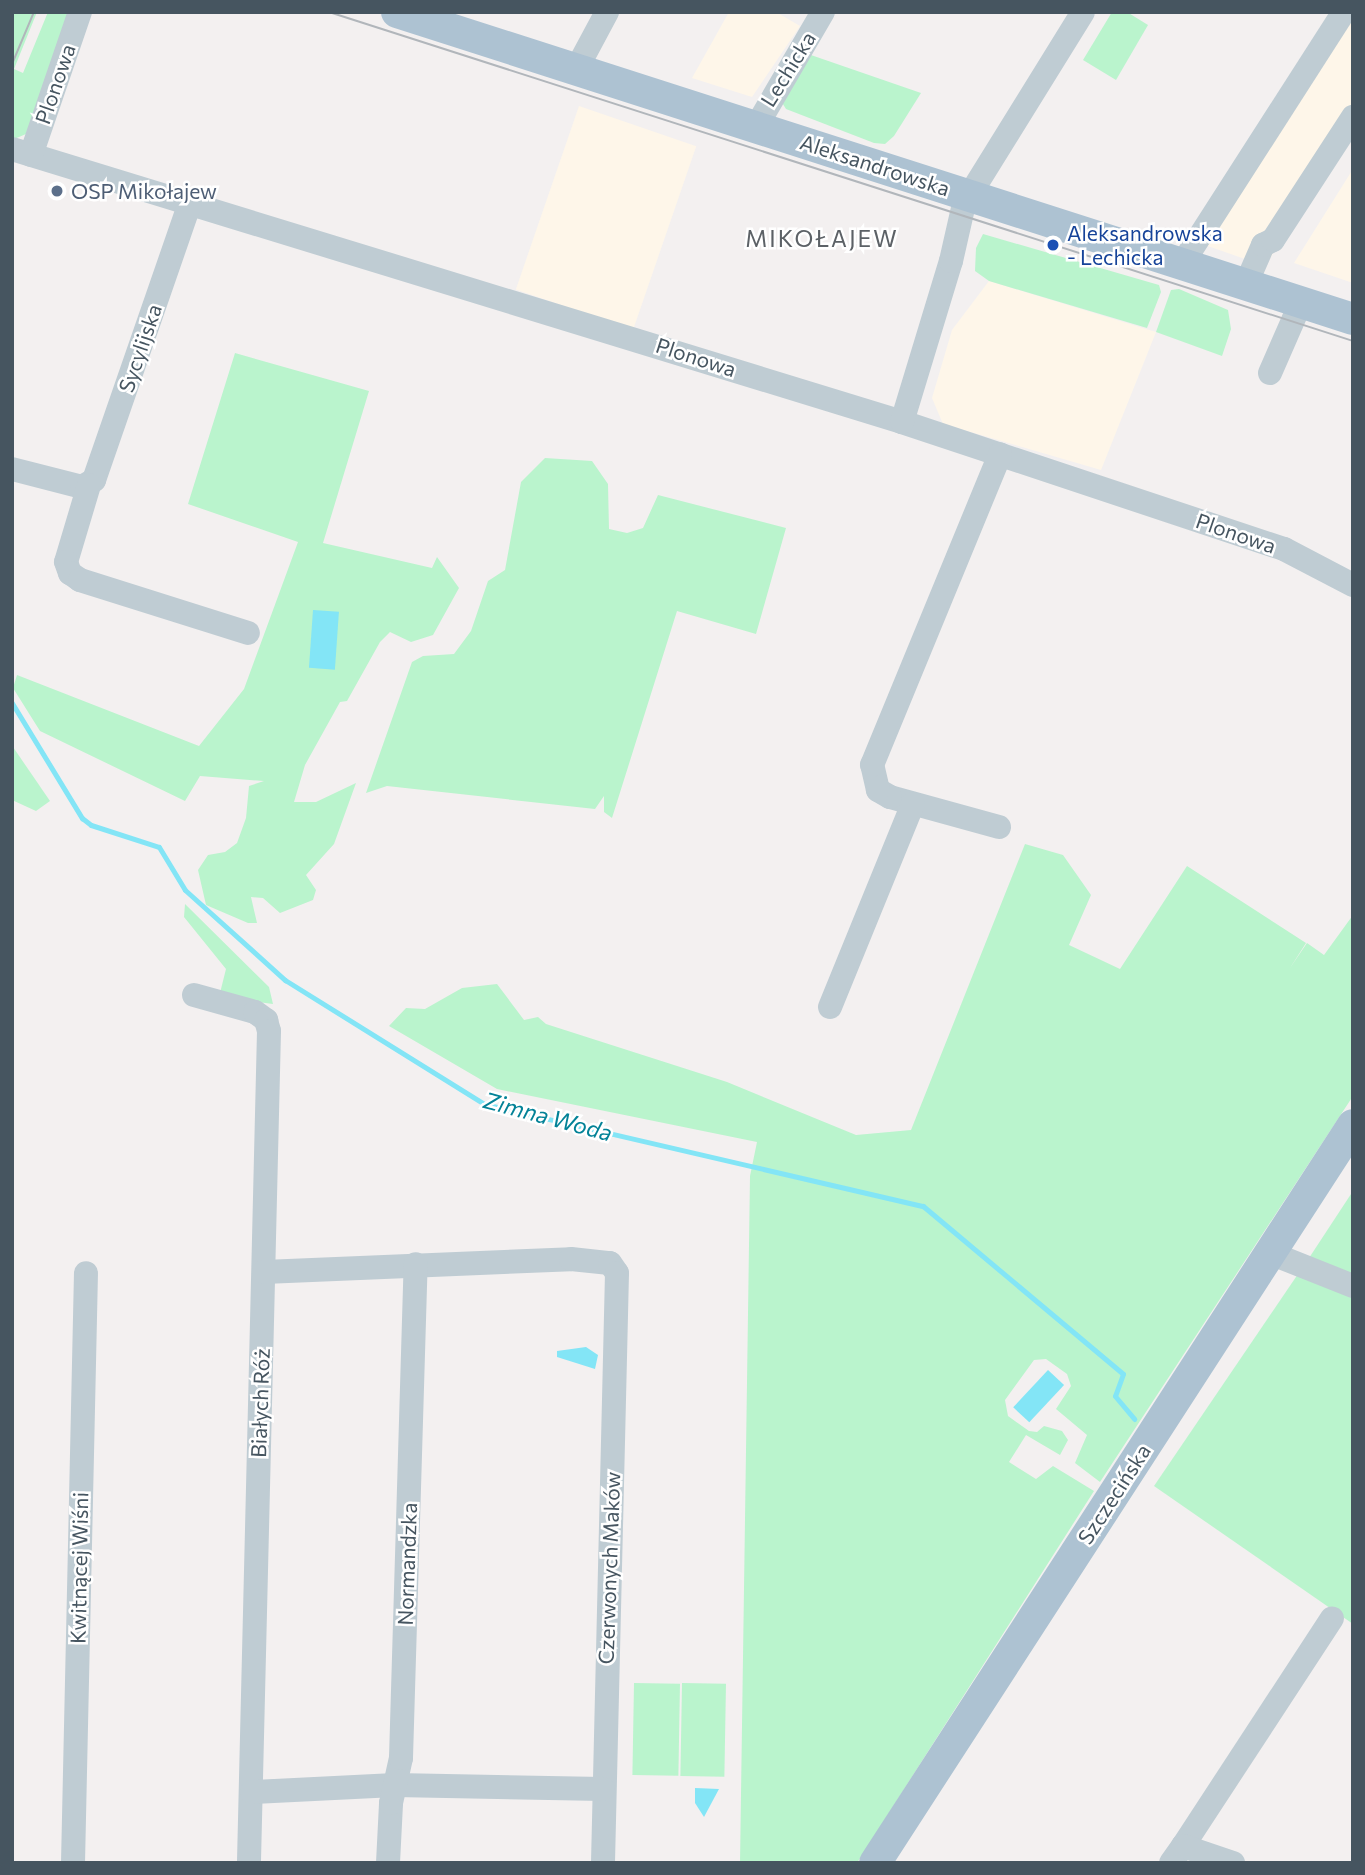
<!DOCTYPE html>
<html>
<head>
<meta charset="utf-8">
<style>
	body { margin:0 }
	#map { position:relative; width:1365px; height:1875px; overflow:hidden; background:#f3f0f0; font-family:Commissioner,sans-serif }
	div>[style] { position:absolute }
	.commercial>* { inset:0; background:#fef6e9; transform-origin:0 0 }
	.green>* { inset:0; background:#baf4cd; transform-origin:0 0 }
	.water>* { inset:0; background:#83e5f6; transform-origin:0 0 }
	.stream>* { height:5px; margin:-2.5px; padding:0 2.5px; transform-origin:2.5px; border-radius:2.5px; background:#83e5f6 }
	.minor>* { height:24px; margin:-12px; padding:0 12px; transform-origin:12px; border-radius:12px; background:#bfccd3 }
	.major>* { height:32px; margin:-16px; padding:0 16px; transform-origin:16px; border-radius:16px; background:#adc2d2 }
	.tram>* { height:2px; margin:-1px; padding:0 1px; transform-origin:1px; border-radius:1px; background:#b1b6bb }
	.dots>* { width:19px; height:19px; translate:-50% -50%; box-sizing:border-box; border:4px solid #fff; border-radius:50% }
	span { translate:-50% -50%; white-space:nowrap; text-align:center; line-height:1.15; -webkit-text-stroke:5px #fff; paint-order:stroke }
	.street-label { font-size:21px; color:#465560 }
	.service-label { font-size:21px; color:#4e5e75 }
	.left { translate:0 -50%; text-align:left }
	.transit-label { font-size:21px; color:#164399 }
	.neighbourhood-label { font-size:23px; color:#5c6166; letter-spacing:2px }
	.water-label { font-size:23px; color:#038297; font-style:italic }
	.frame { position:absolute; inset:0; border:14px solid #465560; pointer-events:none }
</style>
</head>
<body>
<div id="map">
	<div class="commercial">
		<i style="clip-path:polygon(729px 12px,776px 12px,800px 26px,752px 97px,692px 78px)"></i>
		<i style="clip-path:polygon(1353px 12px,1353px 132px,1265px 266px,1202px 244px)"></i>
		<i style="left:579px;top:106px;width:124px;height:194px;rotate:19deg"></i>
		<i style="clip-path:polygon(1353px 169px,1353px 283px,1294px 263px)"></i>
		<i style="clip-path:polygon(989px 281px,1156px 332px,1101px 470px,943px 424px,932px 398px,952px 330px)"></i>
	</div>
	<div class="green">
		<i style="clip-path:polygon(12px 12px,37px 12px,14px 69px,23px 73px,48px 12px,74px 12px,26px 134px,12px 140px)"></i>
		<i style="clip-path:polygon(1112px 12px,1127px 12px,1148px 25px,1116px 80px,1083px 60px)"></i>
		<i style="clip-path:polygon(808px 54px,921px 93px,894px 136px,885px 144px,874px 143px,786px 109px,781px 101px)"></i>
		<i style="clip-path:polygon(983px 234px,1159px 285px,1161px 292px,1147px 328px,989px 281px,975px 271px,976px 248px)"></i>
		<i style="clip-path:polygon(1179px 289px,1228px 310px,1231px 329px,1222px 356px,1156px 332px,1171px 290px)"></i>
		<i style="clip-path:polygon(235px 353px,369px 391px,323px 543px,432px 568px,437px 557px,459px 588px,433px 635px,411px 642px,390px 632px,380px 642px,347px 701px,340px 702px,305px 765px,294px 802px,316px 802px,356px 783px,334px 844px,306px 875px,316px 890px,313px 900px,280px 913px,263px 898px,251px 897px,257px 923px,248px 923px,206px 905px,198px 870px,208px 855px,225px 852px,237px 843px,246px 818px,249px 786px,264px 781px,200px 776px,185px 801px,40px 731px,13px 688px,17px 675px,199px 746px,244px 689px,298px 542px,188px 504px)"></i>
		<i style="clip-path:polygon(545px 458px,592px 461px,608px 484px,609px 529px,627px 533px,643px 528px,658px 495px,786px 528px,756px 634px,677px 611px,612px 818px,604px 812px,604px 796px,595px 809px,387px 786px,366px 793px,412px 662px,423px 656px,454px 654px,471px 631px,488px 581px,505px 570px,521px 482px)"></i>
		<i style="clip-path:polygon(13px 747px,50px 801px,36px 811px,12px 800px)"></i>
		<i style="clip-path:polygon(1025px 844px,1063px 855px,1091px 895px,1069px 945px,1120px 969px,1187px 866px,1306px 943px,1290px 968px,1307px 943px,1324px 955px,1353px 915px,1353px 1096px,1100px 1482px,1075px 1463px,1087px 1435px,1056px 1409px,1071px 1386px,1067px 1374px,1046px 1359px,1034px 1360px,1005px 1400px,1008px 1416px,1029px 1431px,1037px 1432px,1044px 1426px,1062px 1431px,1068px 1440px,1060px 1455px,1026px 1435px,1009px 1462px,1036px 1479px,1053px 1466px,1094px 1491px,857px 1863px,740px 1863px,750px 1176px,757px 1142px,497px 1089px,389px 1026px,406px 1008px,425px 1009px,462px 988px,497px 984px,524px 1020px,538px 1017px,546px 1024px,727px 1082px,856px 1135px,911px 1130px)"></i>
		<i style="clip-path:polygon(185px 904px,269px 987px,273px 1004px,219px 997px,226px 969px,184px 917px)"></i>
		<i style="clip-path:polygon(1353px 1191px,1353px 1275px,1309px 1258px)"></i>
		<i style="clip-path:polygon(1298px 1274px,1353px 1297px,1353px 1624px,1154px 1486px)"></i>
		<i style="left:634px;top:1683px;width:46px;height:92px;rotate:1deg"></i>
		<i style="left:682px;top:1683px;width:44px;height:93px;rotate:1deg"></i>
	</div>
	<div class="water">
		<i style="left:313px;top:610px;width:26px;height:58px;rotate:4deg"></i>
		<i style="clip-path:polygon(586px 1347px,598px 1355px,595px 1369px,557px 1357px,557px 1351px)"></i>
		<i style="left:1048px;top:1370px;width:22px;height:51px;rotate:43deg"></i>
		<i style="clip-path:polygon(695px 1788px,719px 1789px,704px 1817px,695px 1803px)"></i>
	</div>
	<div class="stream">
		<i style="left:12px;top:703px;width:135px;rotate:58.7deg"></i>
		<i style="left:82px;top:818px;width:11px;rotate:38deg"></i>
		<i style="left:91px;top:825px;width:71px;rotate:17.9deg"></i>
		<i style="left:159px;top:847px;width:50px;rotate:58.8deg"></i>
		<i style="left:185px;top:890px;width:135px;rotate:42deg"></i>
		<i style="left:285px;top:980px;width:234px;rotate:31.9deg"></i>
		<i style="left:484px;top:1104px;width:451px;rotate:13.1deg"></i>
		<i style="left:923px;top:1206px;width:261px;rotate:40deg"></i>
		<i style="left:1123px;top:1374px;width:23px;rotate:110deg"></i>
		<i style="left:1115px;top:1396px;width:30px;rotate:50deg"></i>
	</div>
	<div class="minor">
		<i style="left:576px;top:70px;width:66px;rotate:-61.9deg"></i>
		<i style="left:756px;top:127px;width:133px;rotate:-59.8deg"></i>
		<i style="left:12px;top:149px;width:931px;rotate:17.05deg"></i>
		<i style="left:902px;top:422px;width:403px;rotate:18.4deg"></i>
		<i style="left:1284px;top:549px;width:78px;rotate:27.6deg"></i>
		<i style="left:31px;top:155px;width:151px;rotate:-71.1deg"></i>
		<i style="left:969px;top:196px;width:216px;rotate:-58.2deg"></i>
		<i style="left:1182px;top:264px;width:300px;rotate:-57.3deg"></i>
		<i style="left:1246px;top:284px;width:43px;rotate:-66.4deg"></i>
		<i style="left:1263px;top:245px;width:11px;rotate:-27deg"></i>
		<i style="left:1273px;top:240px;width:147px;rotate:-57deg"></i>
		<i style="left:1270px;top:373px;width:77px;rotate:-66.4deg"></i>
		<i style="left:902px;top:422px;width:168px;rotate:-73.1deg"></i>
		<i style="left:951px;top:261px;width:68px;rotate:-77.2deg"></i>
		<i style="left:12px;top:469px;width:72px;rotate:14.4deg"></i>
		<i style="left:82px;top:487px;width:14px;rotate:-30deg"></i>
		<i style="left:94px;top:480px;width:294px;rotate:-70.9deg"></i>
		<i style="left:89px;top:485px;width:80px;rotate:106.6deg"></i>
		<i style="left:66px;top:562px;width:12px;rotate:70deg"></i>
		<i style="left:70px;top:573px;width:12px;rotate:35deg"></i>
		<i style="left:80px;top:580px;width:176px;rotate:17.5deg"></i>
		<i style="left:999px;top:827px;width:113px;rotate:-164.6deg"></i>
		<i style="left:890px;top:797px;width:14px;rotate:-150deg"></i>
		<i style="left:878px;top:790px;width:26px;rotate:-103deg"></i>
		<i style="left:872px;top:765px;width:336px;rotate:-67.6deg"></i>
		<i style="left:194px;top:995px;width:63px;rotate:15.6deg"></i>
		<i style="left:255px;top:1012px;width:14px;rotate:36deg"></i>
		<i style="left:266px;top:1020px;width:11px;rotate:75deg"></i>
		<i style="left:269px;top:1031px;width:832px;rotate:91.38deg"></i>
		<i style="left:830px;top:1007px;width:219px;rotate:-67.8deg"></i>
		<i style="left:1270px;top:1253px;width:89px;rotate:21.7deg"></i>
		<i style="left:264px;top:1272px;width:307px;rotate:-2.4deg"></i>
		<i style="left:571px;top:1259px;width:39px;rotate:6deg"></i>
		<i style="left:610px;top:1263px;width:12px;rotate:55deg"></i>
		<i style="left:617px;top:1273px;width:590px;rotate:91.36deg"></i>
		<i style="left:252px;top:1792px;width:143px;rotate:-2.8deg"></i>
		<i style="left:395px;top:1785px;width:208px;rotate:1.1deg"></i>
		<i style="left:1183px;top:1846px;width:272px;rotate:-56.8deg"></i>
		<i style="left:73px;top:1863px;width:590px;rotate:-88.74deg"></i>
		<i style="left:388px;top:1863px;width:60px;rotate:-87.1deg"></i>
		<i style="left:391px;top:1803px;width:46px;rotate:-77.5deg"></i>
		<i style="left:401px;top:1758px;width:494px;rotate:-88.3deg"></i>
		<i style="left:1171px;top:1863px;width:21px;rotate:-55deg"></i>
		<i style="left:1183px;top:1846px;width:53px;rotate:18.8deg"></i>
	</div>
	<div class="major">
		<i style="left:397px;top:12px;width:1004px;rotate:17.8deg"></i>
		<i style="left:875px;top:1863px;width:879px;rotate:-57.07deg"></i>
	</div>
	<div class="tram">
		<i style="left:329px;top:12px;width:1076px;rotate:17.81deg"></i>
		<i style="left:12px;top:64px;width:56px;rotate:-67.1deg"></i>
	</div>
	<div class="dots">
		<i style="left:57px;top:191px;background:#5c6f8a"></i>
		<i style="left:1053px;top:245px;background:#1a4fb4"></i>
	</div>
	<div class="street-label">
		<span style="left:788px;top:69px;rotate:-58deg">Lechicka</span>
		<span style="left:55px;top:84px;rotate:-71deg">Plonowa</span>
		<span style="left:875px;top:165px;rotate:18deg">Aleksandrowska</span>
		<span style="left:140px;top:348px;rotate:-71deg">Sycylijska</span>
		<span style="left:696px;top:357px;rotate:18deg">Plonowa</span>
		<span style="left:1236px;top:533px;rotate:19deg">Plonowa</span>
		<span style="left:260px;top:1403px;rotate:-88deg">Białych Róż</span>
		<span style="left:1114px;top:1494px;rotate:-57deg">Szczecińska</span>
		<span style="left:407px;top:1564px;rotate:-88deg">Normandzka</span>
		<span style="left:79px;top:1568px;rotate:-89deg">Kwitnącej Wiśni</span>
		<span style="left:609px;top:1568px;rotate:-88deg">Czerwonych Maków</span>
	</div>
	<div class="service-label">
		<span class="left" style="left:71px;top:191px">OSP Mikołajew</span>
	</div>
	<div class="transit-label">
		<span class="left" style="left:1067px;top:245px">Aleksandrowska<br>- Lechicka</span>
	</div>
	<div class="neighbourhood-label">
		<span style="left:822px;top:238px">MIKOŁAJEW</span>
	</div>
	<div class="water-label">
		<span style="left:548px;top:1116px;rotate:15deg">Zimna Woda</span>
	</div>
	<div class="frame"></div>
</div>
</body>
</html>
